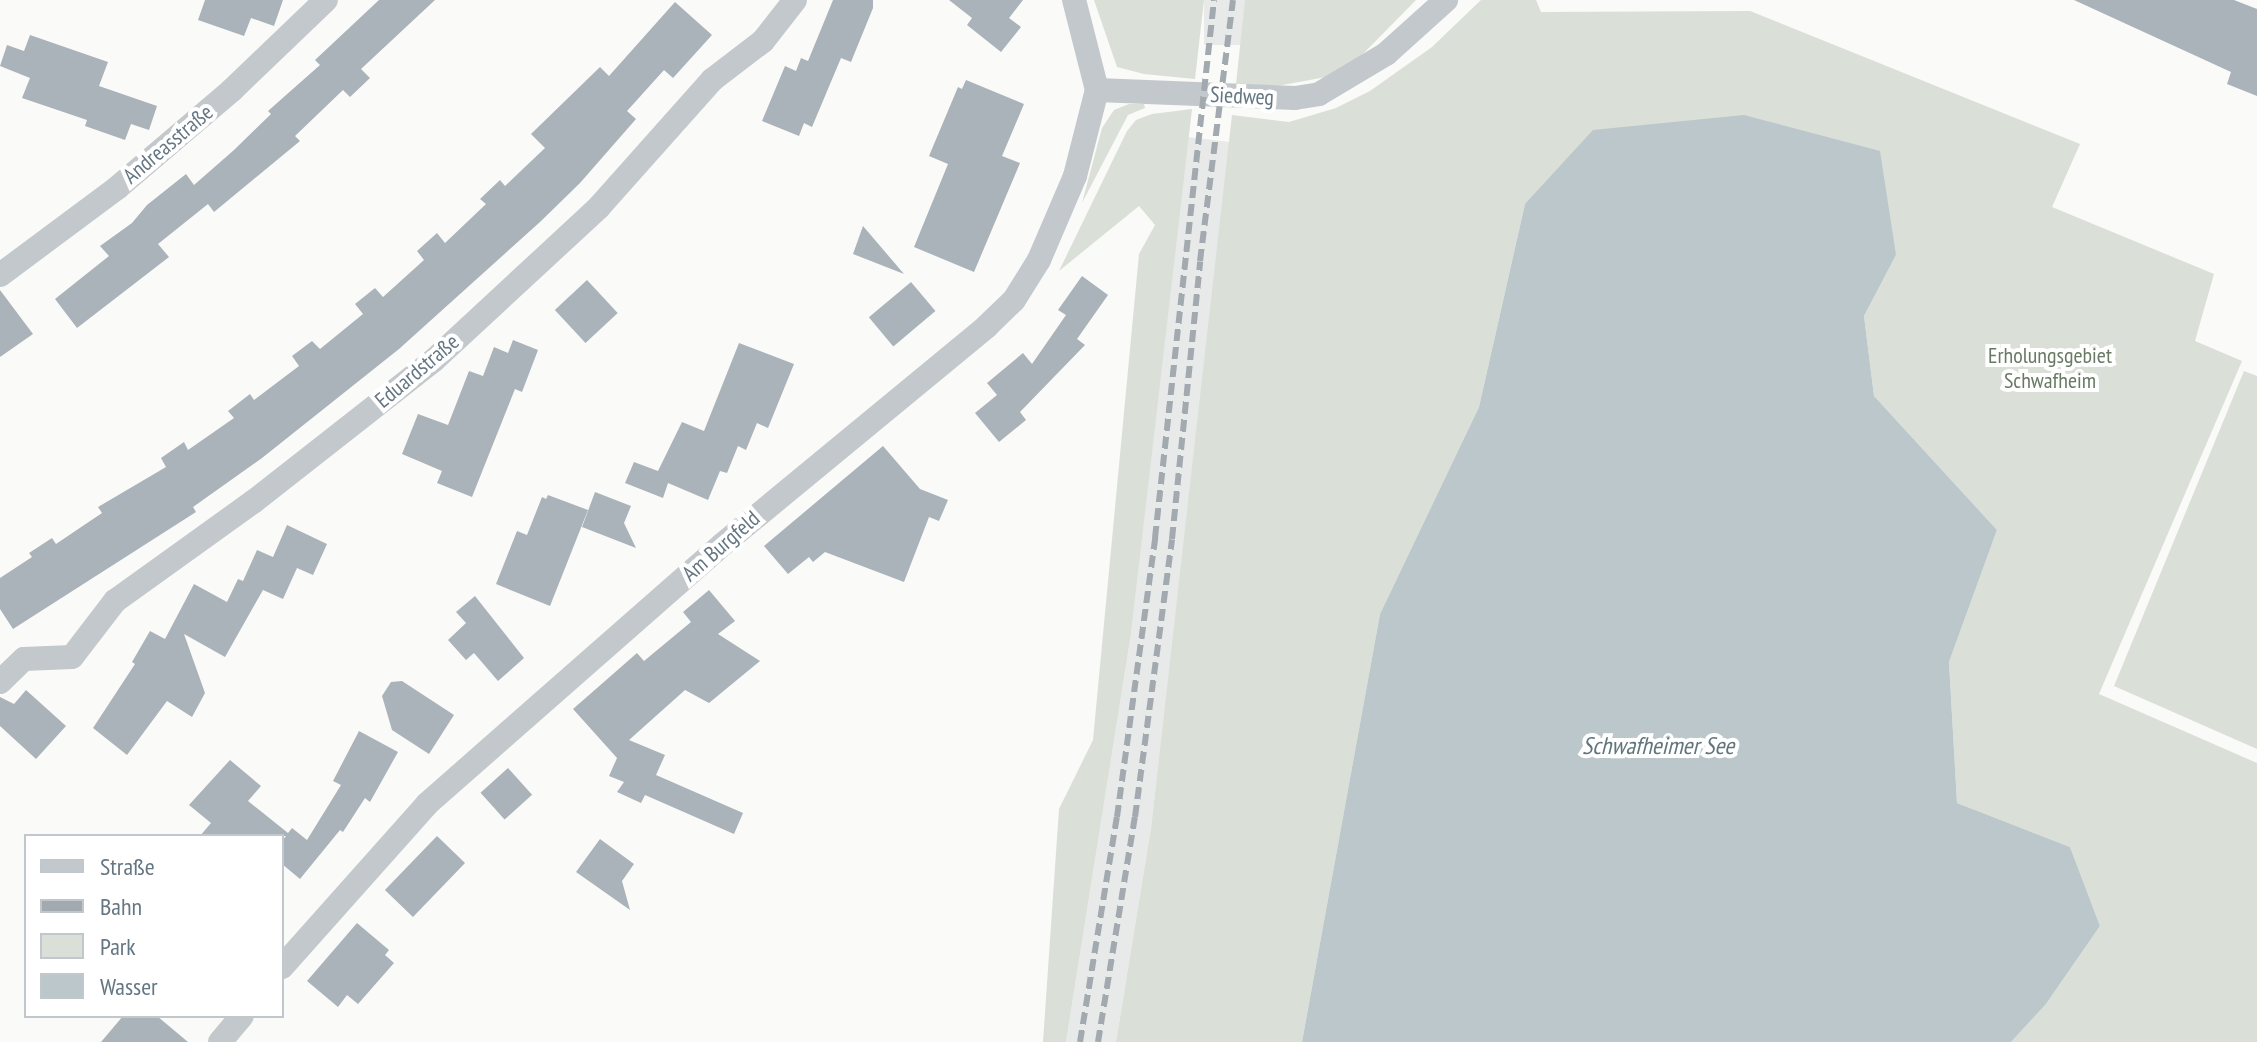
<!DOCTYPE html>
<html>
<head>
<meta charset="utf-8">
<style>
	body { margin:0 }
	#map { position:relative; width:2257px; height:1042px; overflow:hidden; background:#fafaf8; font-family:"PT Sans Narrow",sans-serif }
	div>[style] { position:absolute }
	.built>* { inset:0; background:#e8e9e9; transform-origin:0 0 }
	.green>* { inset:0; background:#dadfd7 }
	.water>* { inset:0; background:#bbc7cb }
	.building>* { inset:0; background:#aab3b9; transform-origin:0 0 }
	.minor>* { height:24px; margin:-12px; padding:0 12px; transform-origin:12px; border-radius:12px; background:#c3c8cc }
	.rail>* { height:6px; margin-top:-3px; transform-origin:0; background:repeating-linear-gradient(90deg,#a2aab0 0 12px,transparent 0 18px) }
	span { translate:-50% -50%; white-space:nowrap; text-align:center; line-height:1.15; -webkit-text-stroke:8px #fff; paint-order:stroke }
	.street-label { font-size:22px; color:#657683 }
	.park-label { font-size:22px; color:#687a64 }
	.water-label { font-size:24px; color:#60757c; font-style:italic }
	.legend { position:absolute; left:24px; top:834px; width:260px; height:184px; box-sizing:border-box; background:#fff; border:2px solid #c1c8cd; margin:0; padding:10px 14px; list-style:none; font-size:24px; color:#657683 }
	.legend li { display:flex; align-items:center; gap:16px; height:40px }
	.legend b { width:40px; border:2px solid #c1c8cd }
</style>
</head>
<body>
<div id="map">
	<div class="built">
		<i style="left:1204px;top:0;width:41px;height:45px"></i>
		<i style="clip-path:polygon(1188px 137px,1230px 142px,1151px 828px,1116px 1042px,1066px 1042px,1131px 634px)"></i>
	</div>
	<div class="green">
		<i style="clip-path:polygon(1094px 0,1204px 0,1195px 79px,1144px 74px,1117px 67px)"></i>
		<i style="clip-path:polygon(1245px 0,1416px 0,1357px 60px,1326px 77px,1277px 86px,1236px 84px)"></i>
		<i style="clip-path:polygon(1481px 0,1536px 0,1541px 12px,1750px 11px,2080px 144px,2052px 207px,2214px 274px,2195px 341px,2242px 361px,2099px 694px,2257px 763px,2257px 1042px,2011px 1042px,2046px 1004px,2100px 926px,2070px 847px,1957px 803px,1949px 662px,1997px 530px,1874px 396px,1864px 316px,1896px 255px,1525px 204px,1479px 407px,1380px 614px,1302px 1042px,1116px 1042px,1151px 828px,1232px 115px,1289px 122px,1336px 108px,1370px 91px,1432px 47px)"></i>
		<i style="clip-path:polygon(1129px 104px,1144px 104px,1145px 108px,1128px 115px,1082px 203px,1102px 128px,1114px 110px)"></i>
		<i style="clip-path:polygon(1192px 109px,1131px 634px,1066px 1042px,1043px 1042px,1059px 809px,1093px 740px,1139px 254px,1155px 225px,1139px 206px,1059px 271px,1127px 131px,1136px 120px,1152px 114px)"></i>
		<i style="clip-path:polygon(2244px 371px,2257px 376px,2257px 749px,2114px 686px)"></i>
	</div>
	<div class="water">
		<i style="clip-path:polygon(1744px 115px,1880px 151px,1896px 255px,1864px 316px,1874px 396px,1997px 530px,1949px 662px,1957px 803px,2070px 847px,2100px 926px,2046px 1004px,2011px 1042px,1302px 1042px,1380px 614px,1479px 407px,1525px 204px,1593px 130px)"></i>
	</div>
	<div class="building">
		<i style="clip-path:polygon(205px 0,283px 0,274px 26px,251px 18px,244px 36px,198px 20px)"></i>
		<i style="clip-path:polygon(379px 0,435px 0,361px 69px,370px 78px,350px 97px,343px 90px,295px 136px,300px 141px,214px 212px,208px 204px,158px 244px,169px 257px,77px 328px,55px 299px,109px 256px,100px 246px,132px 223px,147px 205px,186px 174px,194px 185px,234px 150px,271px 114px,268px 111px,320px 65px,315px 60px)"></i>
		<i style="clip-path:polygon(833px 0,873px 0,873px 8px,851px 62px,841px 58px,812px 127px,804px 123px,799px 136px,762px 121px,785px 66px,796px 71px,801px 58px,808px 61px)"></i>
		<i style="clip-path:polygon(949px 0,1023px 0,1009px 18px,1021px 27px,1001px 52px,967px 25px,972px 18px)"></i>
		<i style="clip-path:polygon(2074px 0,2234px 0,2257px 9px,2257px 96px,2227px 84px,2231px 72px)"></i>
		<i style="clip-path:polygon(675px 2px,712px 35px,673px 78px,664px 70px,627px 111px,636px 119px,580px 183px,540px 222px,399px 349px,262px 458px,193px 507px,196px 512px,13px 629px,0 609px,0 578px,32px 557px,29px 553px,52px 538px,56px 544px,102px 513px,98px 507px,166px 467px,161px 458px,184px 442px,188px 450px,234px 418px,228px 411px,250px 394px,254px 400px,299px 366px,292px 356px,312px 341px,320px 349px,363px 314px,355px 304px,375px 288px,383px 297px,424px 260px,417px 251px,437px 233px,445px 243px,486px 204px,480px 199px,500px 180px,505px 186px,526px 166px,545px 148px,531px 134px,600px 67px,609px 76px)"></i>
		<i style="clip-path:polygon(30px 35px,108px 62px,99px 86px,157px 106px,149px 130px,131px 124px,125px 140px,85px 126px,87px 120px,22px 98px,30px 78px,0 66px,7px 45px,24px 51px)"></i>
		<i style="clip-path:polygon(966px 80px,1024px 104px,1002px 156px,1020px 163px,974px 272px,914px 247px,948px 164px,929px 156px,958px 87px,962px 89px)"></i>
		<i style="clip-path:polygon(863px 226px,904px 274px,853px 254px)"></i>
		<i style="clip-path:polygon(1082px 276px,1108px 295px,1077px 339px,1085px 345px,1020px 412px,1026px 420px,999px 442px,975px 413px,997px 395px,987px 383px,1023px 353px,1032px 364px,1066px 315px,1058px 310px)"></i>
		<i style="left:587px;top:280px;width:45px;height:44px;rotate:47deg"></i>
		<i style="left:911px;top:282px;width:38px;height:55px;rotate:50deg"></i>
		<i style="clip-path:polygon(0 290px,33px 334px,0 357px)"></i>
		<i style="clip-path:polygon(513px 340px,538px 350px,522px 392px,515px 389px,472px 497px,437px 483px,442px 471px,402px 454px,418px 414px,448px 425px,469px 371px,483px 376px,494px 347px,508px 353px)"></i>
		<i style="clip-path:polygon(739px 343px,794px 364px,768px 428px,757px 423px,746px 450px,738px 446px,727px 473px,720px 471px,708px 500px,668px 483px,663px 498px,625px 483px,634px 462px,658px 471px,682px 422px,704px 431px)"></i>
		<i style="clip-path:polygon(883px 446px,920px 489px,948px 500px,939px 521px,929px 517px,904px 582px,825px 552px,813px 562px,809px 557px,788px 574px,764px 546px)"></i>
		<i style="clip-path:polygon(595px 492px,631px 506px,624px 523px,636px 548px,582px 527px)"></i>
		<i style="clip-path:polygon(548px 495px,588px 510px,550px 606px,496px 584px,517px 531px,527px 535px,542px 497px,546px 499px)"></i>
		<i style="clip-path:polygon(287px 525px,327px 544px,313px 575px,297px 568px,283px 599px,263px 590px,225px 657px,184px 634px,205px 693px,192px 717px,167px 701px,127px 755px,93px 728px,135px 664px,132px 662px,150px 631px,165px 639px,194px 584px,227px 602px,238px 579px,243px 581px,257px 550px,273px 557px)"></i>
		<i style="clip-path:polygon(709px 590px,735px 621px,718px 634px,760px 661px,709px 703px,685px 690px,629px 740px,665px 755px,656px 775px,743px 813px,734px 834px,645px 795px,641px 803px,617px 792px,624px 782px,609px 776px,617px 758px,573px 709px,637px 653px,644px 661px,691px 622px,683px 612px)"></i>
		<i style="clip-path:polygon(475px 596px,524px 658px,498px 681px,474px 653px,466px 660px,448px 640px,466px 623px,456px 612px)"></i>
		<i style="clip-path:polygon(402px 681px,454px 715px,429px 754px,392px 730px,382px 696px,391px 682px)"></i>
		<i style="clip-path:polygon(26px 690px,66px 726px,36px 759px,0 726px,0 697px,14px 704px)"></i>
		<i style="clip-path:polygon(359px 731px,398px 752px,370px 802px,365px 798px,343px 832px,340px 830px,300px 879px,282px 864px,282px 841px,286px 836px,200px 836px,211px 823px,189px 805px,230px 760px,261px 786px,248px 801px,288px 833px,292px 828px,307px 840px,341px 785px,333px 781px)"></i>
		<i style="left:508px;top:768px;width:36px;height:37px;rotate:48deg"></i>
		<i style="left:437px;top:836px;width:39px;height:75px;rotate:44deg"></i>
		<i style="clip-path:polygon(600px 839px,634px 864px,622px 881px,630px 910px,576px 872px)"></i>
		<i style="clip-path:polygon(357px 923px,389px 950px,385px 955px,394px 963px,358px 1004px,347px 995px,338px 1007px,307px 981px)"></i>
		<i style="clip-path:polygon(123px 1016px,157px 1016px,188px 1042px,101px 1042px)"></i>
	</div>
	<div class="minor">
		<i style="left:1097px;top:90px;width:198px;rotate:2.3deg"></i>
		<i style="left:1295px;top:98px;width:24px;rotate:-9deg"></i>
		<i style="left:1319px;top:94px;width:78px;rotate:-30.8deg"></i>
		<i style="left:1386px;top:54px;width:81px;rotate:-42deg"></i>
		<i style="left:0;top:275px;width:146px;rotate:-36.6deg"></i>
		<i style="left:117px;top:188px;width:151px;rotate:-40.4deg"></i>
		<i style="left:232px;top:90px;width:130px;rotate:-43.8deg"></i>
		<i style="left:0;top:682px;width:33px;rotate:-44deg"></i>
		<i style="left:24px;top:659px;width:48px;rotate:-2.4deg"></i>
		<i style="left:72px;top:657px;width:71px;rotate:-52.5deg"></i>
		<i style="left:115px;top:601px;width:170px;rotate:-35.7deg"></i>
		<i style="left:253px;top:502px;width:230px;rotate:-38.1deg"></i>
		<i style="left:434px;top:360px;width:225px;rotate:-42.8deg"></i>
		<i style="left:599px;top:207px;width:170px;rotate:-48.3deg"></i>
		<i style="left:712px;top:80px;width:64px;rotate:-37.4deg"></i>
		<i style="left:763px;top:41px;width:52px;rotate:-52deg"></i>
		<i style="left:282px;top:967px;width:218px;rotate:-48.3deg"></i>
		<i style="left:427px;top:804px;width:394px;rotate:-41.3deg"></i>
		<i style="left:723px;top:544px;width:342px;rotate:-39.5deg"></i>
		<i style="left:987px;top:326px;width:37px;rotate:-44deg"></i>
		<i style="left:1014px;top:300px;width:47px;rotate:-58deg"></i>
		<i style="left:1039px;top:260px;width:91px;rotate:-66.8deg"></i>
		<i style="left:1075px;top:176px;width:89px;rotate:-75.7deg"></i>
		<i style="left:1097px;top:90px;width:93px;rotate:-104.3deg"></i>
		<i style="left:220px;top:1042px;width:34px;rotate:-50deg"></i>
	</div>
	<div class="rail">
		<i style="left:1080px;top:1042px;width:228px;rotate:-80.7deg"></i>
		<i style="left:1117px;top:817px;width:282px;rotate:-82.2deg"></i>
		<i style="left:1155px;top:538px;width:541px;rotate:-83.74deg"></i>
		<i style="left:1098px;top:1042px;width:228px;rotate:-80.7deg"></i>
		<i style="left:1135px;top:817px;width:280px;rotate:-82.4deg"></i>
		<i style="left:1172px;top:539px;width:279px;rotate:-84.2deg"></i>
		<i style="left:1200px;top:261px;width:263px;rotate:-82.8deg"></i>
	</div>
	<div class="street-label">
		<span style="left:1242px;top:96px;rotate:3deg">Siedweg</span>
		<span style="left:168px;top:144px;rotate:-40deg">Andreasstraße</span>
		<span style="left:417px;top:371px;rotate:-40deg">Eduardstraße</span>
		<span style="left:721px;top:546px;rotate:-41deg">Am Burgfeld</span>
	</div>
	<div class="park-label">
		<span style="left:2050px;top:368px">Erholungsgebiet<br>Schwafheim</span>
	</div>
	<div class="water-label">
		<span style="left:1658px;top:746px">Schwafheimer See</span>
	</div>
	<ul class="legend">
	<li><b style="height:10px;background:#c3c8cc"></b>Straße</li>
	<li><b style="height:10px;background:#a2aab0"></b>Bahn</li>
	<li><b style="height:22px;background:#dadfd7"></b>Park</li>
	<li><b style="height:22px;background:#bbc7cb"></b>Wasser</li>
	</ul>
</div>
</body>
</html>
